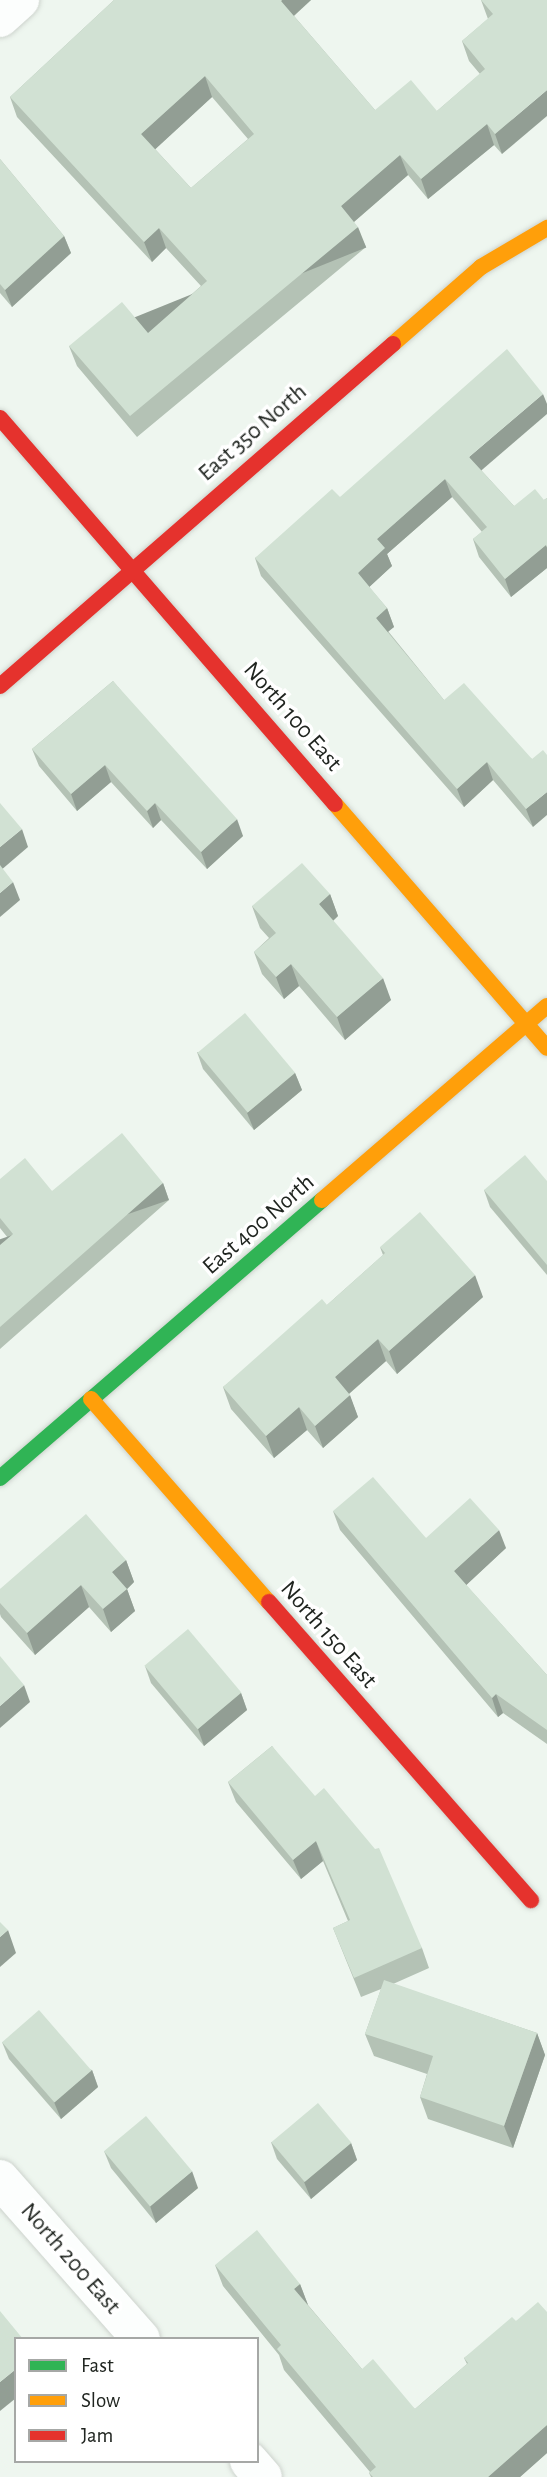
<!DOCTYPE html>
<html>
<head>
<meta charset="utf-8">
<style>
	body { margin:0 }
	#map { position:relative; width:547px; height:2477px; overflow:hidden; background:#eef6ef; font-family:"Alegreya Sans",sans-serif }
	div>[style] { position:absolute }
	.roads { filter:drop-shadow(0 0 2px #cdd3cd) drop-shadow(0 0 2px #cdd3cd) }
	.street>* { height:38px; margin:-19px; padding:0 19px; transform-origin:19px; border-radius:19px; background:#fcfefd }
	.fast>* { height:16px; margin:-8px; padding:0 8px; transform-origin:8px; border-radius:8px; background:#30b455 }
	.slow>* { height:16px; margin:-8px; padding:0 8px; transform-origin:8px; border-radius:8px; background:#ff9f0a }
	.jam>* { height:16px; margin:-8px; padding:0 8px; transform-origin:8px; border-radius:8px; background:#e5322d }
	.wall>* { inset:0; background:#b4c2b5 }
	.shaded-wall>* { inset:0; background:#929e94; transform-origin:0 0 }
	.building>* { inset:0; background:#d1e1d3; transform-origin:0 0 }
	span { translate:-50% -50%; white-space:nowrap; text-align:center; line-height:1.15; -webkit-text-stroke:7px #fff; paint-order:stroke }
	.street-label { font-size:24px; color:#202520 }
	.legend { position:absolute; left:14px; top:2337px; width:245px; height:126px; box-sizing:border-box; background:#fff; border:2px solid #a6a8a6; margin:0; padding:9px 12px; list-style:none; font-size:21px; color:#202520 }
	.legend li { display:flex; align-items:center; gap:14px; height:35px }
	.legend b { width:35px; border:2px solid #a6a8a6 }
</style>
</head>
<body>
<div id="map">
	<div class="roads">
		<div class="street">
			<i style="left:0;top:18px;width:27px;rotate:-42deg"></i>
			<i style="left:0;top:2179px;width:213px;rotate:48.6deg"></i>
			<i style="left:249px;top:2461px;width:21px;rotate:49deg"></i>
		</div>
		<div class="fast">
			<i style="left:0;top:1478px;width:425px;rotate:-40.8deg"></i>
		</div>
		<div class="slow">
			<i style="left:393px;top:344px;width:117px;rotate:-41.2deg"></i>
			<i style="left:481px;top:267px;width:77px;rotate:-30.6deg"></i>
			<i style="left:335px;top:804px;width:323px;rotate:49deg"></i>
			<i style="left:322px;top:1200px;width:297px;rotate:-40.8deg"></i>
			<i style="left:91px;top:1399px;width:270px;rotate:48.8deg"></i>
		</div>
		<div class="jam">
			<i style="left:0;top:418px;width:511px;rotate:49.05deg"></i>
			<i style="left:0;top:686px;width:521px;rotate:-41.03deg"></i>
			<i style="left:269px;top:1602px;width:397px;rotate:48.7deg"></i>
		</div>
	</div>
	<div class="wall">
		<i style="clip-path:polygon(evenodd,114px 0,311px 0,294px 16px,375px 110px,437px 111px,480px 74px,469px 61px,462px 41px,488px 19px,481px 0,547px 0,502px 154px,494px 145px,428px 199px,408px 175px,354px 222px,366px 247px,137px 437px,77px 366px,69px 346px,148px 333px,201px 286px,166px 248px,152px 262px,17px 117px,10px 97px,114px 0,212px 97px,248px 139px,191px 188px,155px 149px,212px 97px)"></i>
		<i style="clip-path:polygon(0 159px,64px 236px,71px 253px,12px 307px,0 293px)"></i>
		<i style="clip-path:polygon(481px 470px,514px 506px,544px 500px,547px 498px,547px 568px,511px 597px,479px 557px,473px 539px,482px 532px,452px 497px,387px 554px,392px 566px,369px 587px,387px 608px,394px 627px,388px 631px,444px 700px,532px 759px,533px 827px,493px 780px,464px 807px,261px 576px,255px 558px,340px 497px)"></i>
		<i style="clip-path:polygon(113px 681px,243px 836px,207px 869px,161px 820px,153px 828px,111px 782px,77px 811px,39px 766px,32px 749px)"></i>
		<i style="clip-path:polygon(330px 894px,338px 916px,333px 921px,391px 1000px,345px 1040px,299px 986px,284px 999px,262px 974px,254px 952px,269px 938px,260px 928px,252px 906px)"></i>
		<i style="clip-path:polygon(197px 1052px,295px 1073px,302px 1090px,254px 1130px,203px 1069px)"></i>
		<i style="clip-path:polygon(0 1179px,52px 1191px,163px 1183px,169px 1200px,0 1349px,0 1245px,8px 1238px,0 1228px)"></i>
		<i style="clip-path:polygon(547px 1181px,547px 1275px,490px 1207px,484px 1190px)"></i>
		<i style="clip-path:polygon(380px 1247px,483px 1297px,397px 1374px,386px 1361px,349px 1394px,358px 1417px,323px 1448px,307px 1430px,274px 1458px,231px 1409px,223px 1387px,327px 1305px,383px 1255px)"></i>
		<i style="clip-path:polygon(333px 1511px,426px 1538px,506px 1548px,466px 1585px,547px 1675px,547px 1744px,503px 1713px,498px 1717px,340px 1530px)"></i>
		<i style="clip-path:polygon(126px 1560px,134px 1582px,127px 1589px,135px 1611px,111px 1632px,89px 1607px,35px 1655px,1px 1617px,0 1614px,0 1589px)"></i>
		<i style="clip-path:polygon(145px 1666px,241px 1693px,247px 1710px,204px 1746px,151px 1683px)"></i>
		<i style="clip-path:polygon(272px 1746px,422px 1948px,429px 1968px,393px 1984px,537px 2033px,545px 2055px,513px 2148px,428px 2119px,420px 2097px,427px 2074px,374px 2056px,365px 2034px,381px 1989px,361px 1997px,333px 1928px,348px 1921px,323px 1861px,301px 1879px,236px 1802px,228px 1782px)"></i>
		<i style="clip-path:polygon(2px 2042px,92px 2070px,98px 2087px,61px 2119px,9px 2059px)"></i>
		<i style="clip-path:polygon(271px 2142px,351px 2143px,357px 2160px,311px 2199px,277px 2159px)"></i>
		<i style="clip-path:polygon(104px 2151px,198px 2188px,156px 2223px,111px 2168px)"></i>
		<i style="clip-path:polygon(215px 2265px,300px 2284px,308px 2305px,362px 2369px,415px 2409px,467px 2364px,464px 2358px,516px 2321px,547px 2312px,547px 2453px,520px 2477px,371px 2477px,369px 2473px,370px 2472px,284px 2370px,279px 2355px,223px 2286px)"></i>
	</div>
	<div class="shaded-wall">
		<i style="clip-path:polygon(282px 0,311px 0,288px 21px,281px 1px)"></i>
		<i style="clip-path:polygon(205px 76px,212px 97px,149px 155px,141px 134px)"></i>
		<i style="clip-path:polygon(547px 90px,547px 116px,502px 154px,495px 134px)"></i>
		<i style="clip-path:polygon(487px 124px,494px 145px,428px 199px,421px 179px)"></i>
		<i style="clip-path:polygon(400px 155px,408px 175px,348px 227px,341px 206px)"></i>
		<i style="left:358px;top:227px;width:22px;height:296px;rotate:68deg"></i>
		<i style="clip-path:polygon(159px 228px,166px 248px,152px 262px,144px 242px)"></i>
		<i style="clip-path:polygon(64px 236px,71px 253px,12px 307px,5px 290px)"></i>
		<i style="clip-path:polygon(543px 394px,547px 404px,547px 414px,476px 475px,469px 457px)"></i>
		<i style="clip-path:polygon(445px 479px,452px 497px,387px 554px,392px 566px,365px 591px,358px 573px,377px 539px)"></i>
		<i style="clip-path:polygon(546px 545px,547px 548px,547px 568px,511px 597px,505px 579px)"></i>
		<i style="clip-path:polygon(387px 608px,394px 627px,383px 636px,376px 618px)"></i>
		<i style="clip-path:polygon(487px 762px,493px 780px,464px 807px,457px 789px)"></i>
		<i style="clip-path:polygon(105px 765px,111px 782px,77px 811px,71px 794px)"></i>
		<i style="clip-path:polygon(547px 792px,547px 815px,533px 827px,526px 809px)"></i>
		<i style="clip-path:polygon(155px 803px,161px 820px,153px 828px,147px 811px)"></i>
		<i style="clip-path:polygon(237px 819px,243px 836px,207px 869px,201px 852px)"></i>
		<i style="clip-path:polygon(22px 829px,28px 847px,0 871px,0 847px)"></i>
		<i style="clip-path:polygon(13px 882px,20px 900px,0 917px,0 893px)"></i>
		<i style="clip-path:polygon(330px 894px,338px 916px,327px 926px,319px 904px)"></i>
		<i style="clip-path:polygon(291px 964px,299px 986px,284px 999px,276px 977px)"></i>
		<i style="clip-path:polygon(383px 978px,391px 1000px,345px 1040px,337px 1017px)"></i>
		<i style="clip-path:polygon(295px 1073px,302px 1090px,254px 1130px,247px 1113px)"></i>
		<i style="left:163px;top:1183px;width:18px;height:217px;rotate:71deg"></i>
		<i style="clip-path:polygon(475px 1275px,483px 1297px,397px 1374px,389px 1351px)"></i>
		<i style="clip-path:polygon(378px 1339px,386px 1361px,343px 1399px,335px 1377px)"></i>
		<i style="clip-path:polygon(350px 1395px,358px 1417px,323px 1448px,315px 1426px)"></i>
		<i style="clip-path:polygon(299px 1407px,307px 1430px,274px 1458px,266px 1436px)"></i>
		<i style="clip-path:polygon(499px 1530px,506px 1548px,461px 1590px,454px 1571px)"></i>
		<i style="clip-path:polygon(126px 1560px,134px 1582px,127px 1589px,135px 1611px,111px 1632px,103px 1609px,112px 1572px)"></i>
		<i style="clip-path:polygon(81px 1585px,89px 1607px,35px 1655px,27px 1633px)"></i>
		<i style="clip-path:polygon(24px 1685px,30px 1702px,0 1728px,0 1706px)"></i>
		<i style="clip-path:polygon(241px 1693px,247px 1710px,204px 1746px,198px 1729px)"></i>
		<i style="clip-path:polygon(496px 1694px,503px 1713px,498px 1717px,492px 1698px)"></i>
		<i style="clip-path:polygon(316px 1841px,323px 1861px,301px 1879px,293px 1860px)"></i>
		<i style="clip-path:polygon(8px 1930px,16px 1953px,0 1967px,0 1937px)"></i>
		<i style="clip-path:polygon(537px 2033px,545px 2055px,513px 2148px,504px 2126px)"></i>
		<i style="clip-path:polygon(92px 2070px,98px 2087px,61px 2119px,54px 2102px)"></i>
		<i style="clip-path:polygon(351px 2143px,357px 2160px,311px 2199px,304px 2182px)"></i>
		<i style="clip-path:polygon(192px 2171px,198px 2188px,156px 2223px,150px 2206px)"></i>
		<i style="clip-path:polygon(300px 2284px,308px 2305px,294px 2289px)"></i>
		<i style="clip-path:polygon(16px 2369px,16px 2398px,0 2411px,0 2382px)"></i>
		<i style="clip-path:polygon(547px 2425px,547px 2453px,520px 2477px,488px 2477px)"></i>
	</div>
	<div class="building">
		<i style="clip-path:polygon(evenodd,114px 0,282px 0,281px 1px,375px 110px,411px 80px,437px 111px,485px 69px,462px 41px,493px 14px,481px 0,547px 0,547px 90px,495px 134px,487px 124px,421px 179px,400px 155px,341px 206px,358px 227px,130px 416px,69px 346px,122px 302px,148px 333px,207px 281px,159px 228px,144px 242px,10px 97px,114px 0,205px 76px,254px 134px,191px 188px,141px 134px,205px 76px)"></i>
		<i style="clip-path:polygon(0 159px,64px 236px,5px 290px,0 284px)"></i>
		<i style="clip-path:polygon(507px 349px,543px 394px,469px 457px,514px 506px,535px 489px,544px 500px,547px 498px,547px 547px,546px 545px,505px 579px,473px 539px,487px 527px,445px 479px,377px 539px,385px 548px,358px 573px,387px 608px,376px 618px,444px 700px,464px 683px,532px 759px,543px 750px,547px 755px,547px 792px,526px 809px,487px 762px,457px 789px,255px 558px,332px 489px,340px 497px)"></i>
		<i style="clip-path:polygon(113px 681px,237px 819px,201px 852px,155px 803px,147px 811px,105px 765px,71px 794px,32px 749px)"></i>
		<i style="clip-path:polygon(0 803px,22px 829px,0 847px)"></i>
		<i style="clip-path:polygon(302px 863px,330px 894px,319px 904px,383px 978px,337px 1017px,291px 964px,276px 977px,254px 952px,276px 933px,252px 906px)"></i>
		<i style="clip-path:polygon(0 865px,13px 882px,0 893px)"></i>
		<i style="left:245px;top:1013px;width:78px;height:62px;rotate:50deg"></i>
		<i style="clip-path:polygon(122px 1133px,163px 1183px,0 1327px,0 1245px,13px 1234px,0 1218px,0 1179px,25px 1158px,52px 1191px)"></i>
		<i style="clip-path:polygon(525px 1155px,547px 1181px,547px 1265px,484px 1190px)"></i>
		<i style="clip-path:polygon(420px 1212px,475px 1275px,389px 1351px,378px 1339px,335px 1377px,350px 1395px,315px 1426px,299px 1407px,266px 1436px,223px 1387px,322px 1299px,327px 1305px,385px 1253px,380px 1247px)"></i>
		<i style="clip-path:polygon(373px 1477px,426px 1538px,470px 1498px,499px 1530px,454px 1571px,547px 1675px,547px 1730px,496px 1694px,492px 1698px,333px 1511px)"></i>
		<i style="clip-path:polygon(86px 1514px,126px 1560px,112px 1572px,127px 1589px,103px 1609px,81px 1585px,27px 1633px,0 1603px,0 1589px)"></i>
		<i style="left:188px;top:1629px;width:83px;height:57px;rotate:50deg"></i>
		<i style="clip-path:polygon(0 1656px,24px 1685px,0 1706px)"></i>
		<i style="clip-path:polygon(272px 1746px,315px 1796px,324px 1788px,375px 1849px,379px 1848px,422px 1948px,354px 1978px,333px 1928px,350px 1920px,316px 1841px,293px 1860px,228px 1782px)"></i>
		<i style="clip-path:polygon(0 1922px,8px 1930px,0 1937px)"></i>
		<i style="clip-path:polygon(384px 1980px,537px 2033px,504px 2126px,420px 2097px,433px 2056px,365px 2034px)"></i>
		<i style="left:39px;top:2010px;width:80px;height:49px;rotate:49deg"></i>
		<i style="left:318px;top:2103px;width:52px;height:61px;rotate:50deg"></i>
		<i style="left:146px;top:2116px;width:72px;height:55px;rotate:50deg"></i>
		<i style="clip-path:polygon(257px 2230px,300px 2284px,294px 2289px,362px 2369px,373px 2359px,415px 2409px,468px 2363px,464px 2358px,512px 2317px,516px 2321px,538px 2302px,547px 2312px,547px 2425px,488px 2477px,373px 2477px,369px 2473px,376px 2467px,277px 2349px,281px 2345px,215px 2265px)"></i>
		<i style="clip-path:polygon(0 2311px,23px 2339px,16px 2339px,16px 2369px,0 2382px)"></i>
	</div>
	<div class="street-label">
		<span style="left:253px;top:433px;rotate:-41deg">East 350 North</span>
		<span style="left:292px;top:717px;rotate:49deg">North 100 East</span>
		<span style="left:259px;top:1225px;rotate:-41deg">East 400 North</span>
		<span style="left:328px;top:1635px;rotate:49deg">North 150 East</span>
		<span style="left:70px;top:2259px;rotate:49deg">North 200 East</span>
	</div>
	<ul class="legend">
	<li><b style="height:9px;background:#30b455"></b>Fast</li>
	<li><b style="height:9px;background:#ff9f0a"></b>Slow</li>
	<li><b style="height:9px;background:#e5322d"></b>Jam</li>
	</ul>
</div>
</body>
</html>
